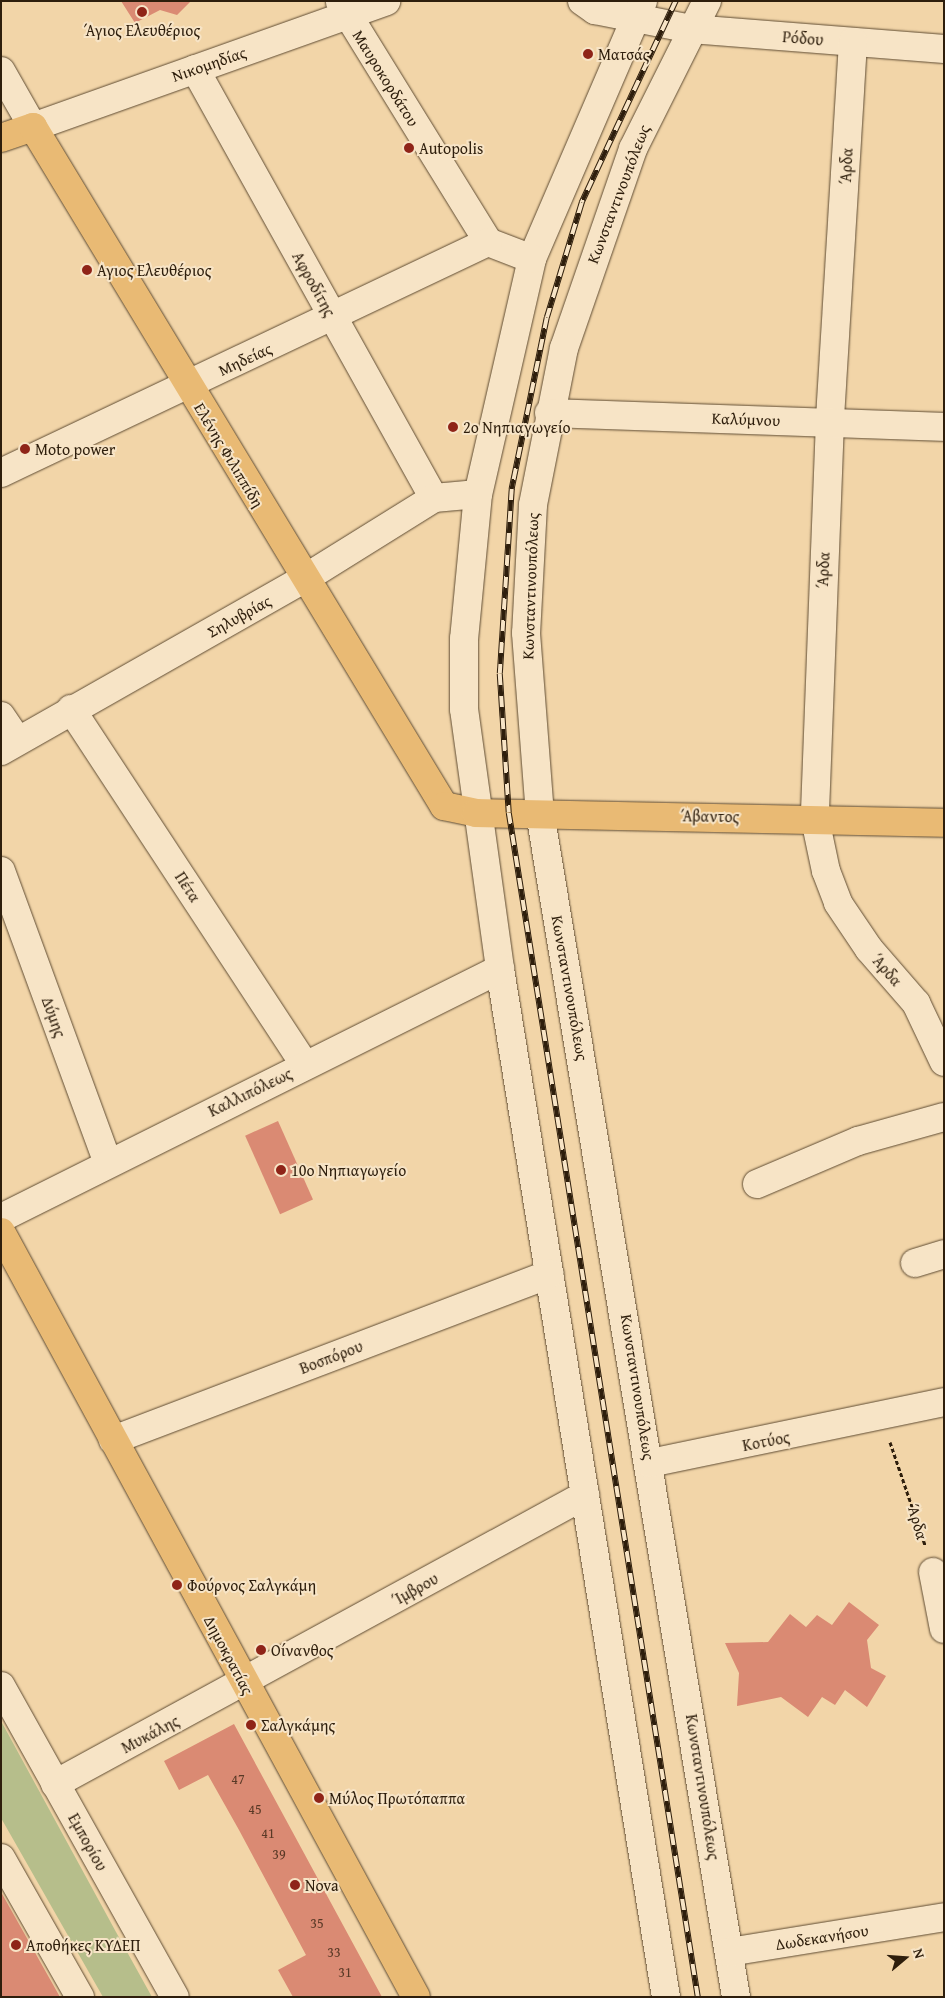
<!DOCTYPE html>
<html>
<head>
<meta charset="utf-8">
<style>
	body { margin:0 }
	#map { position:relative; width:945px; height:1998px; overflow:hidden; background:#f2d5a8; font-family:"Gentium Book Plus",serif }
	div>[style] { position:absolute }
	.green>* { inset:0; background:#b6be8b }
	.building>* { inset:0; background:#da8a73; transform-origin:0 0 }
	.path>* { height:3px; margin-top:-1.5px; transform-origin:0; background:repeating-linear-gradient(90deg,#2e1e0c 0 4px,transparent 0 6.5px) }
	.roads { filter:drop-shadow(0 0 1px #5f4c33) drop-shadow(0 0 1px #5f4c33) }
	.minor>* { height:28px; margin:-14px; padding:0 14px; transform-origin:14px; border-radius:14px; background:#f7e4c6 }
	.major>* { height:28px; margin:-14px; padding:0 14px; transform-origin:14px; border-radius:14px; background:#e9ba74 }
	.highway>* { height:28px; margin:-14px; padding:0 14px; transform-origin:14px; border-radius:14px; background:#e9ba74 }
	.rail>* { height:5.5px; margin-top:-2.75px; transform-origin:0; background:repeating-linear-gradient(90deg,#f7e4c6 0 11px,#2e1e0c 0 22px); box-sizing:border-box; border-block:1px solid #2e1e0c }
	.dots>* { width:14px; height:14px; translate:-50% -50%; box-sizing:border-box; border:2px solid #f7e4c6; border-radius:50% }
	span { translate:-50% -50%; white-space:nowrap; text-align:center; line-height:1.15; -webkit-text-stroke:4px #f7e4c6; paint-order:stroke }
	.number-label { font-size:14px; color:#593926 }
	.number-label span { -webkit-text-stroke-width:0 }
	.poi-label { font-size:16px; color:#2e1e0c }
	.left { translate:0 -50%; text-align:left }
	.street-label { font-size:16px; color:#2e1e0c }
	.frame { position:absolute; inset:0; border:2px solid #2e1e0c; pointer-events:none }
	.north { position:absolute; left:880px; top:1933px; width:50px; height:50px; -webkit-text-stroke:4px #f7e4c6; paint-order:stroke; rotate:72deg; font-size:14px; font-weight:700; line-height:20px; text-align:center; color:#2e1e0c }
	.north::after { content:''; display:block; margin:auto; width:18px; height:22px; background:#2e1e0c; clip-path:polygon(50% 0,100% 100%,50% 72%,0 100%) }
</style>
</head>
<body>
<div id="map">
	<div class="green">
		<i style="clip-path:polygon(1px 1721px,116px 1932px,152px 1997px,103px 1997px,1px 1818px)"></i>
	</div>
	<div class="building">
		<i style="clip-path:polygon(121px 1px,191px 1px,177px 15px,160px 10px,135px 23px)"></i>
		<i style="left:278px;top:1121px;width:86px;height:36px;rotate:66deg"></i>
		<i style="clip-path:polygon(849px 1602px,879px 1625px,867px 1640px,871px 1668px,886px 1676px,867px 1707px,845px 1690px,835px 1705px,822px 1697px,808px 1717px,781px 1697px,737px 1706px,739px 1673px,725px 1643px,768px 1642px,790px 1614px,806px 1627px,817px 1615px,832px 1625px)"></i>
		<i style="clip-path:polygon(234px 1724px,292px 1831px,382px 1997px,293px 1997px,278px 1970px,306px 1955px,239px 1830px,208px 1775px,179px 1790px,164px 1761px)"></i>
		<i style="clip-path:polygon(1px 1892px,60px 1997px,1px 1997px)"></i>
	</div>
	<div class="path">
		<i style="left:890px;top:1442px;width:109px;rotate:71.2deg"></i>
	</div>
	<div class="roads">
		<div class="minor">
			<i style="left:582px;top:1px;width:16px;rotate:35deg"></i>
			<i style="left:595px;top:10px;width:98px;rotate:11.2deg"></i>
			<i style="left:691px;top:29px;width:254px;rotate:4.5deg"></i>
			<i style="left:643px;top:1px;width:281px;rotate:113.3deg"></i>
			<i style="left:532px;top:259px;width:241px;rotate:102.9deg"></i>
			<i style="left:478px;top:494px;width:146px;rotate:95.5deg"></i>
			<i style="left:464px;top:639px;width:70px;rotate:90deg"></i>
			<i style="left:464px;top:709px;width:262px;rotate:82.1deg"></i>
			<i style="left:500px;top:969px;width:1041px;rotate:80.83deg"></i>
			<i style="left:707px;top:1px;width:165px;rotate:116.6deg"></i>
			<i style="left:633px;top:149px;width:211px;rotate:109.1deg"></i>
			<i style="left:564px;top:348px;width:160px;rotate:101.2deg"></i>
			<i style="left:533px;top:505px;width:128px;rotate:93.1deg"></i>
			<i style="left:526px;top:633px;width:181px;rotate:85.6deg"></i>
			<i style="left:540px;top:813px;width:1200px;rotate:80.6deg"></i>
			<i style="left:340px;top:2px;width:282px;rotate:58.3deg"></i>
			<i style="left:488px;top:242px;width:47px;rotate:21.1deg"></i>
			<i style="left:853px;top:42px;width:380px;rotate:93.5deg"></i>
			<i style="left:830px;top:421px;width:398px;rotate:92.2deg"></i>
			<i style="left:815px;top:819px;width:53px;rotate:78.1deg"></i>
			<i style="left:826px;top:871px;width:34px;rotate:69deg"></i>
			<i style="left:838px;top:903px;width:55px;rotate:56deg"></i>
			<i style="left:869px;top:949px;width:72px;rotate:49deg"></i>
			<i style="left:916px;top:1003px;width:65px;rotate:64.6deg"></i>
			<i style="left:195px;top:69px;width:491px;rotate:60.9deg"></i>
			<i style="left:1px;top:71px;width:64px;rotate:60.3deg"></i>
			<i style="left:33px;top:127px;width:375px;rotate:-19.6deg"></i>
			<i style="left:549px;top:413px;width:395px;rotate:2deg"></i>
			<i style="left:1px;top:473px;width:539px;rotate:-25.38deg"></i>
			<i style="left:71px;top:709px;width:426px;rotate:56.7deg"></i>
			<i style="left:1px;top:716px;width:30px;rotate:56deg"></i>
			<i style="left:1px;top:751px;width:348px;rotate:-29.6deg"></i>
			<i style="left:304px;top:579px;width:153px;rotate:-31.9deg"></i>
			<i style="left:434px;top:498px;width:44px;rotate:-5.2deg"></i>
			<i style="left:1px;top:871px;width:311px;rotate:69.9deg"></i>
			<i style="left:757px;top:1184px;width:110px;rotate:-23.1deg"></i>
			<i style="left:858px;top:1141px;width:89px;rotate:-15.6deg"></i>
			<i style="left:1px;top:1218px;width:558px;rotate:-26.52deg"></i>
			<i style="left:915px;top:1263px;width:30px;rotate:-17deg"></i>
			<i style="left:113px;top:1440px;width:467px;rotate:-20.8deg"></i>
			<i style="left:650px;top:1463px;width:300px;rotate:-11.7deg"></i>
			<i style="left:933px;top:1572px;width:58px;rotate:79.1deg"></i>
			<i style="left:1px;top:1686px;width:356px;rotate:60.8deg"></i>
			<i style="left:55px;top:1784px;width:604px;rotate:-28.6deg"></i>
			<i style="left:1px;top:1858px;width:160px;rotate:60.4deg"></i>
			<i style="left:729px;top:1952px;width:218px;rotate:-9.2deg"></i>
		</div>
		<div class="major">
			<i style="left:1px;top:138px;width:34px;rotate:-19deg"></i>
			<i style="left:33px;top:127px;width:794px;rotate:58.81deg"></i>
			<i style="left:444px;top:806px;width:33px;rotate:12deg"></i>
			<i style="left:476px;top:813px;width:468px;rotate:1.2deg"></i>
		</div>
		<div class="highway">
			<i style="left:1px;top:1232px;width:870px;rotate:61.52deg"></i>
		</div>
	</div>
	<div class="rail">
		<i style="left:676px;top:1px;width:223px;rotate:115deg"></i>
		<i style="left:582px;top:203px;width:120px;rotate:106.9deg"></i>
		<i style="left:547px;top:318px;width:175px;rotate:101.6deg"></i>
		<i style="left:512px;top:489px;width:185px;rotate:93.7deg"></i>
		<i style="left:500px;top:674px;width:139px;rotate:86.3deg"></i>
		<i style="left:509px;top:813px;width:1199px;rotate:80.93deg"></i>
	</div>
	<div class="dots">
		<i style="left:142px;top:12px;background:#8f2418"></i>
		<i style="left:588px;top:54px;background:#8f2418"></i>
		<i style="left:409px;top:148px;background:#8f2418"></i>
		<i style="left:87px;top:270px;background:#8f2418"></i>
		<i style="left:453px;top:427px;background:#8f2418"></i>
		<i style="left:25px;top:449px;background:#8f2418"></i>
		<i style="left:281px;top:1170px;background:#8f2418"></i>
		<i style="left:177px;top:1585px;background:#8f2418"></i>
		<i style="left:261px;top:1650px;background:#8f2418"></i>
		<i style="left:251px;top:1725px;background:#8f2418"></i>
		<i style="left:319px;top:1798px;background:#8f2418"></i>
		<i style="left:295px;top:1885px;background:#8f2418"></i>
		<i style="left:16px;top:1945px;background:#8f2418"></i>
	</div>
	<div class="number-label">
		<span style="left:238px;top:1779px">47</span>
		<span style="left:255px;top:1809px">45</span>
		<span style="left:268px;top:1833px">41</span>
		<span style="left:279px;top:1854px">39</span>
		<span style="left:317px;top:1923px">35</span>
		<span style="left:334px;top:1952px">33</span>
		<span style="left:345px;top:1972px">31</span>
	</div>
	<div class="poi-label">
		<span style="left:142px;top:30px">Άγιος Ελευθέριος</span>
		<span class="left" style="left:598px;top:54px">Ματσάς</span>
		<span class="left" style="left:419px;top:148px">Autopolis</span>
		<span class="left" style="left:97px;top:270px">Αγιος Ελευθέριος</span>
		<span class="left" style="left:463px;top:427px">2ο Νηπιαγωγείο</span>
		<span class="left" style="left:35px;top:449px">Moto power</span>
		<span class="left" style="left:291px;top:1170px">10ο Νηπιαγωγείο</span>
		<span class="left" style="left:187px;top:1585px">Φούρνος Σαλγκάμη</span>
		<span class="left" style="left:271px;top:1650px">Οίνανθος</span>
		<span class="left" style="left:261px;top:1725px">Σαλγκάμης</span>
		<span class="left" style="left:329px;top:1798px">Μύλος Πρωτόπαππα</span>
		<span class="left" style="left:305px;top:1885px">Nova</span>
		<span class="left" style="left:26px;top:1945px">Αποθήκες ΚΥΔΕΠ</span>
	</div>
	<div class="street-label">
		<span style="left:803px;top:38px;rotate:5deg">Ρόδου</span>
		<span style="left:209px;top:64px;rotate:-19deg">Νικομηδίας</span>
		<span style="left:386px;top:78px;rotate:58deg">Μαυροκορδάτου</span>
		<span style="left:846px;top:166px;rotate:-87deg">Άρδα</span>
		<span style="left:618px;top:194px;rotate:-69deg">Κωνσταντινουπόλεως</span>
		<span style="left:314px;top:284px;rotate:61deg">Αφροδίτης</span>
		<span style="left:245px;top:359px;rotate:-25deg">Μηδείας</span>
		<span style="left:746px;top:419px;rotate:2deg">Καλύμνου</span>
		<span style="left:229px;top:455px;rotate:59deg">Ελένης Φιλιππίδη</span>
		<span style="left:823px;top:570px;rotate:-87deg">Άρδα</span>
		<span style="left:530px;top:586px;rotate:-88deg">Κωνσταντινουπόλεως</span>
		<span style="left:239px;top:616px;rotate:-29deg">Σηλυβρίας</span>
		<span style="left:710px;top:816px;rotate:1deg">Άβαντος</span>
		<span style="left:188px;top:887px;rotate:57deg">Πέτα</span>
		<span style="left:887px;top:970px;rotate:49deg">Άρδα</span>
		<span style="left:570px;top:988px;rotate:80deg">Κωνσταντινουπόλεως</span>
		<span style="left:54px;top:1017px;rotate:70deg">Δύμης</span>
		<span style="left:250px;top:1092px;rotate:-26deg">Καλλιπόλεως</span>
		<span style="left:331px;top:1357px;rotate:-21deg">Βοσπόρου</span>
		<span style="left:638px;top:1387px;rotate:81deg">Κωνσταντινουπόλεως</span>
		<span style="left:766px;top:1441px;rotate:-11deg">Κοτύος</span>
		<span style="left:918px;top:1522px;rotate:74deg">Άρδα</span>
		<span style="left:415px;top:1589px;rotate:-29deg">Ίμβρου</span>
		<span style="left:229px;top:1655px;rotate:62deg">Δημοκρατίας</span>
		<span style="left:150px;top:1734px;rotate:-28deg">Μυκάλης</span>
		<span style="left:703px;top:1787px;rotate:81deg">Κωνσταντινουπόλεως</span>
		<span style="left:88px;top:1842px;rotate:61deg">Εμπορίου</span>
		<span style="left:822px;top:1937px;rotate:-9deg">Δωδεκανήσου</span>
	</div>
	<div class="frame"></div>
	<div class="north">N</div>
</div>
</body>
</html>
